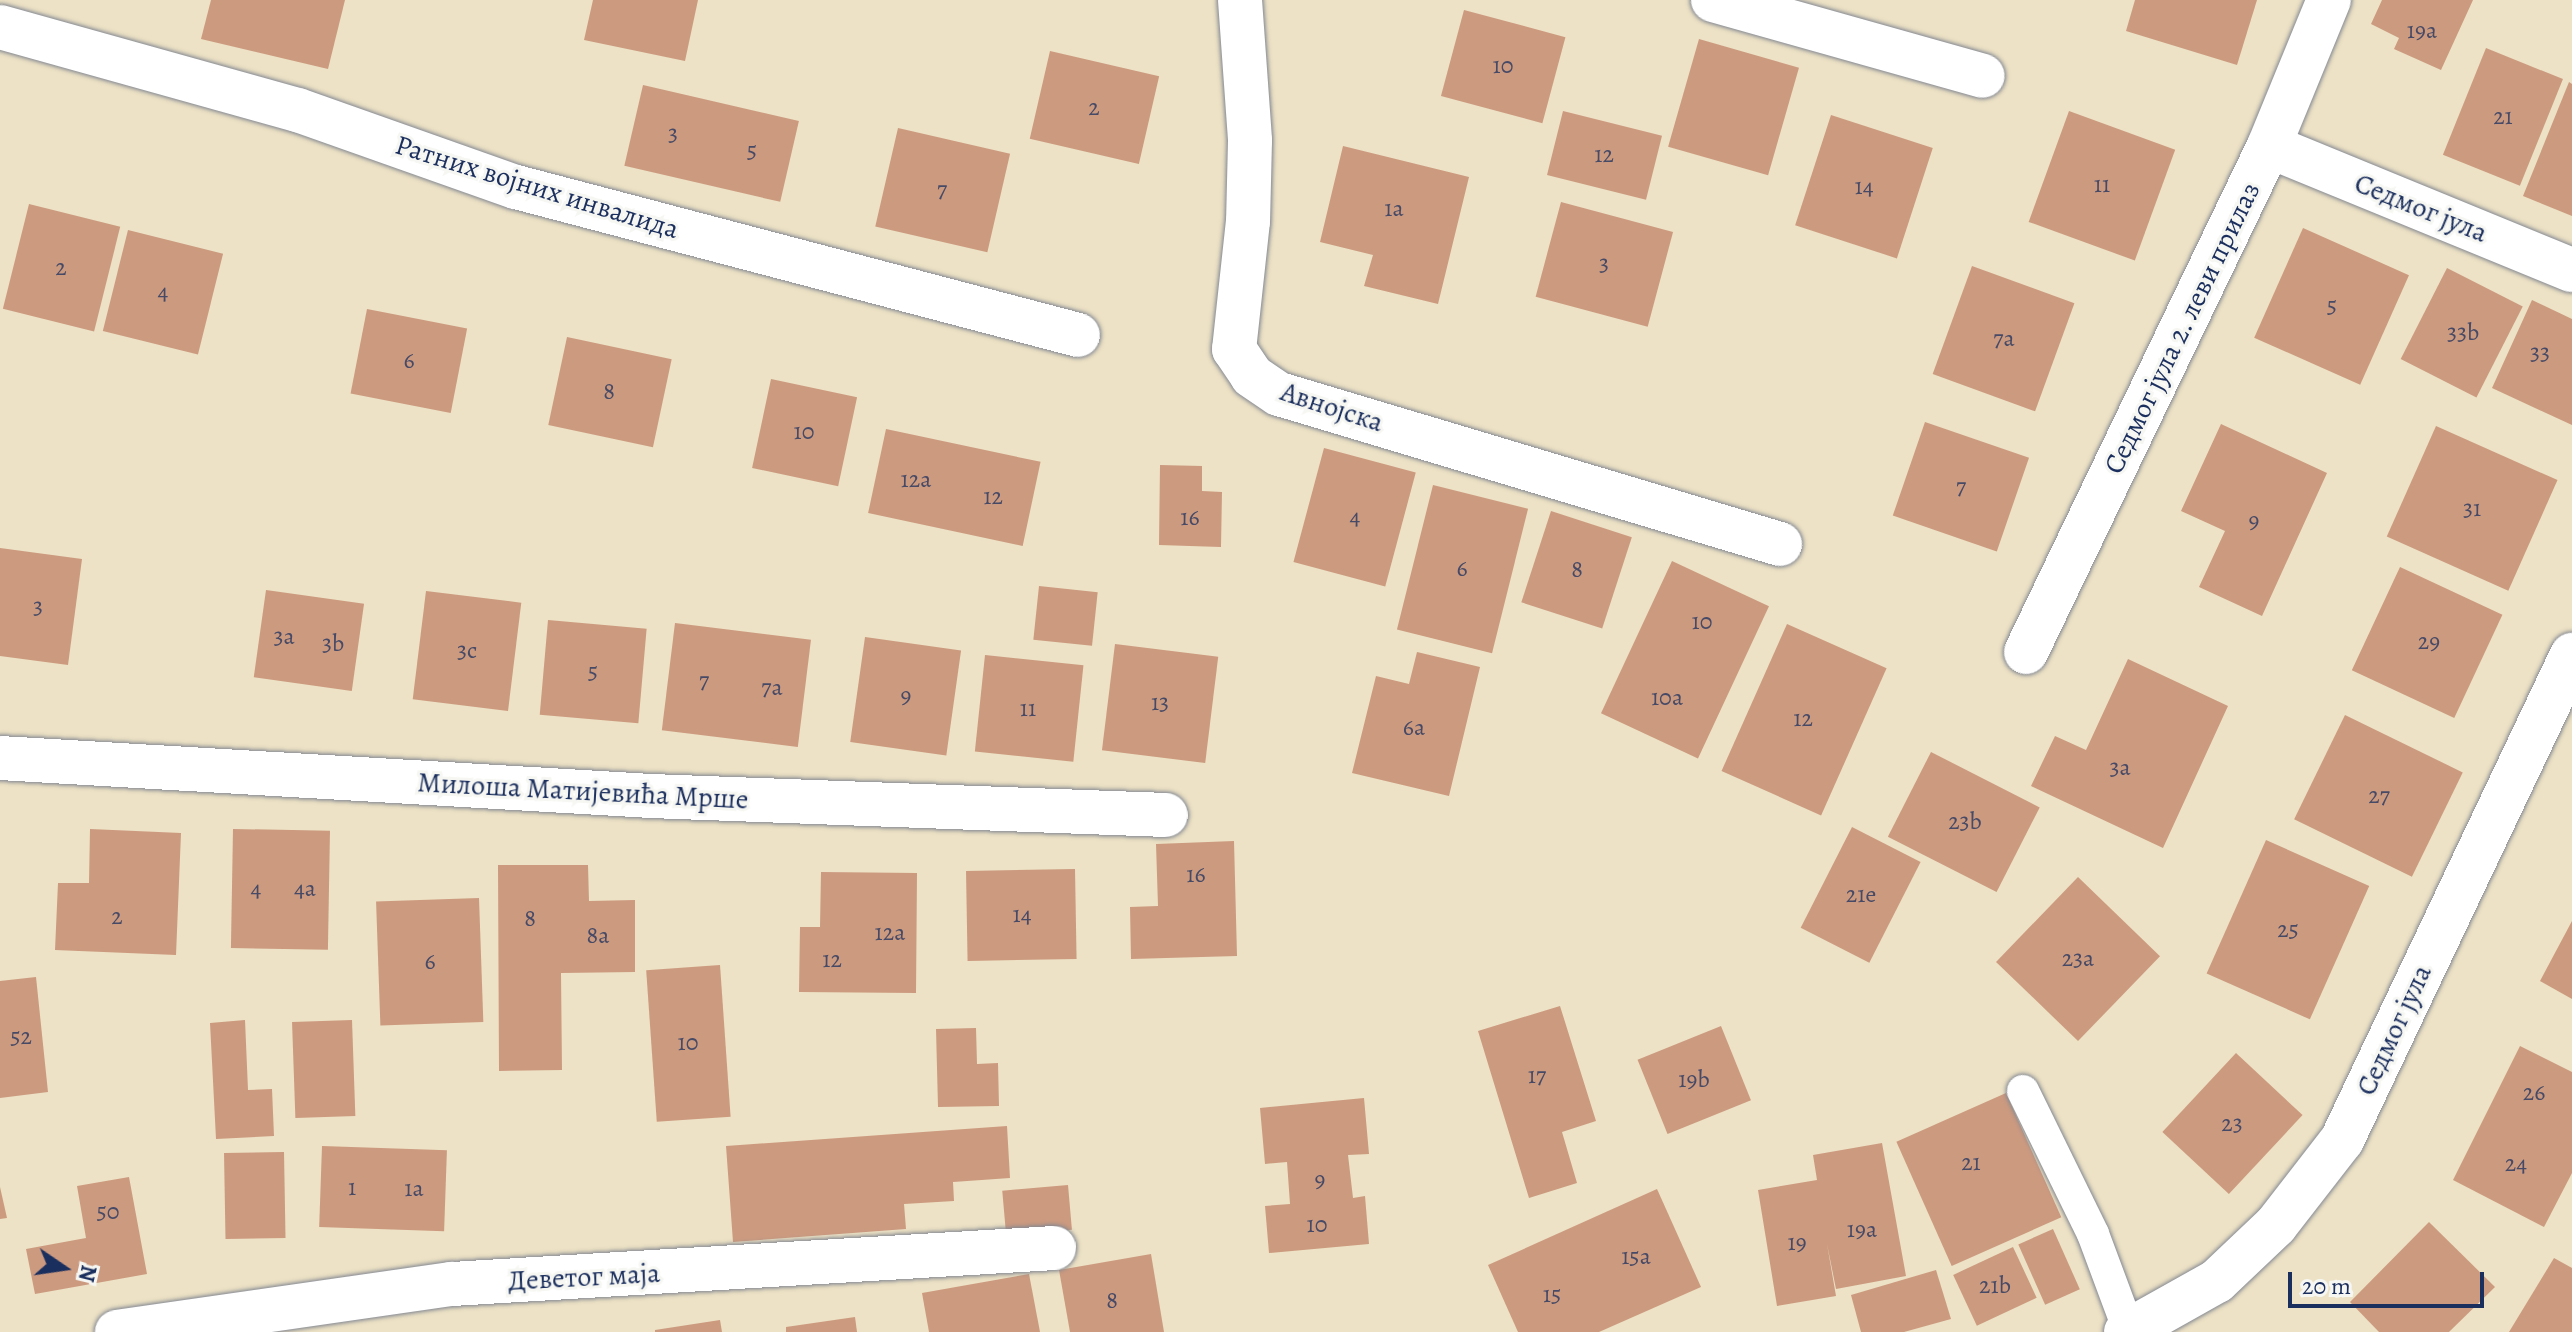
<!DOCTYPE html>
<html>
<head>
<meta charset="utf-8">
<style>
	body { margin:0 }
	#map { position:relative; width:2572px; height:1332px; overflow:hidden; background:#ede2c5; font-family:Alegreya,serif }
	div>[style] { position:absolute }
	.building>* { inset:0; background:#cc9a7f; transform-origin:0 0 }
	.roads { filter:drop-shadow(0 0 2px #848892) drop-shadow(0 0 2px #848892) }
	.lane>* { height:32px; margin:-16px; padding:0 16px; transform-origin:16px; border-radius:16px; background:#fff }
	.street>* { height:44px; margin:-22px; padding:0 22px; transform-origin:22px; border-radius:22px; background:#fff }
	span { translate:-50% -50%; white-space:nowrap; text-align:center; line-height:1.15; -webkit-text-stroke:6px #f6f6f2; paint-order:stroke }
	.number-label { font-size:24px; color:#474a66 }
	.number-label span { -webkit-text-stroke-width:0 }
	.street-label { font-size:28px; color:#1b2f5e }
	.north { position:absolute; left:24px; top:1228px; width:80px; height:80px; -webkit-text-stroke:6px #f6f6f2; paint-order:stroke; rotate:103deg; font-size:22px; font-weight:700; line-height:32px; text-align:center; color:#1b2f5e }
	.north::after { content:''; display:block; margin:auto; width:28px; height:36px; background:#1b2f5e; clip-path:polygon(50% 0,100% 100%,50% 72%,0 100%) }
	.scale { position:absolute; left:2288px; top:1272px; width:196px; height:36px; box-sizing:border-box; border:4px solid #1b2f5e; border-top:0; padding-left:10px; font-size:24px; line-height:28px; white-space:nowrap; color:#1b2f5e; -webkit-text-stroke:6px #f6f6f2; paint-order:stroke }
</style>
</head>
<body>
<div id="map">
	<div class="building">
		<i style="clip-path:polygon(211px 0,345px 0,328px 69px,201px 39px)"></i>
		<i style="clip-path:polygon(593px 0,698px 0,685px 61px,584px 40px)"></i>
		<i style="clip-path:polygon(2135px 0,2257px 0,2237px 65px,2126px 31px)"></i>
		<i style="clip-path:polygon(2382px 0,2473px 0,2441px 70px,2394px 49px,2399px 38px,2371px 24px)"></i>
		<i style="left:1464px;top:10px;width:105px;height:89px;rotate:15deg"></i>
		<i style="left:1699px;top:39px;width:104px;height:112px;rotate:16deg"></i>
		<i style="left:2486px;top:48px;width:83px;height:115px;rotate:22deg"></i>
		<i style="left:1050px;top:51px;width:112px;height:90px;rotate:13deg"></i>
		<i style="clip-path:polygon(2569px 82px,2572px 84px,2572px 216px,2523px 196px)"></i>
		<i style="left:643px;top:85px;width:160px;height:83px;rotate:13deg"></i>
		<i style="left:1563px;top:111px;width:102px;height:66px;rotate:14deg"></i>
		<i style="left:2069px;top:111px;width:113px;height:118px;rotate:20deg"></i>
		<i style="left:1831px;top:115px;width:107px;height:116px;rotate:18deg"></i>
		<i style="left:898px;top:128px;width:115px;height:101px;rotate:13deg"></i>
		<i style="clip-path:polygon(1343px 146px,1469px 177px,1438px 304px,1364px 286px,1373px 255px,1320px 242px)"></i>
		<i style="left:1561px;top:202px;width:116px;height:98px;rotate:15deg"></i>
		<i style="left:29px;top:204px;width:94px;height:108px;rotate:14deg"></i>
		<i style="left:2303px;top:228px;width:116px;height:120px;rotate:24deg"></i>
		<i style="left:128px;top:230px;width:98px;height:104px;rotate:14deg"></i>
		<i style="left:1972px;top:266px;width:109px;height:115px;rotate:20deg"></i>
		<i style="left:2447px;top:268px;width:85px;height:102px;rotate:27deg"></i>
		<i style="clip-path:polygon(2532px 300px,2572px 319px,2572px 425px,2492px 388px)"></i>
		<i style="left:367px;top:309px;width:102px;height:86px;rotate:11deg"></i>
		<i style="left:567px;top:337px;width:107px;height:90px;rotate:12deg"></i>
		<i style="left:771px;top:379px;width:88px;height:91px;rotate:12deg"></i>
		<i style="left:1925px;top:422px;width:110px;height:99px;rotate:19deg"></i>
		<i style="clip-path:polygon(2221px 424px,2327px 473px,2262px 616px,2199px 587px,2225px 531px,2181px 511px)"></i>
		<i style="left:2436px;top:426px;width:133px;height:121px;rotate:24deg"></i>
		<i style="left:886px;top:429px;width:158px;height:86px;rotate:12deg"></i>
		<i style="left:1324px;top:448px;width:95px;height:118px;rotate:15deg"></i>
		<i style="clip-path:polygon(1160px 465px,1202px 466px,1202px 491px,1222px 492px,1221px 547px,1159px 545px)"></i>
		<i style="left:1433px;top:485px;width:98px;height:149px;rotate:14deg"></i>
		<i style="left:1551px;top:511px;width:85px;height:96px;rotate:18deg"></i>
		<i style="clip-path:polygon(0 548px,82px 559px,68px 665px,0 656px)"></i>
		<i style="left:1672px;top:561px;width:107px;height:168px;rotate:25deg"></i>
		<i style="left:2400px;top:567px;width:113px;height:114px;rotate:25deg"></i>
		<i style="left:1039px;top:586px;width:59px;height:54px;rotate:6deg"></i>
		<i style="left:266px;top:590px;width:99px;height:88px;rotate:8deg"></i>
		<i style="left:426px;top:591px;width:96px;height:109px;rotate:7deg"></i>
		<i style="left:548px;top:620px;width:99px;height:95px;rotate:5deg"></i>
		<i style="left:675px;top:623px;width:137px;height:108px;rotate:7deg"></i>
		<i style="left:1787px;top:624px;width:109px;height:161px;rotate:24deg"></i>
		<i style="left:865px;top:637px;width:97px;height:106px;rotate:8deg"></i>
		<i style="left:1115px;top:644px;width:104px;height:107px;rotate:7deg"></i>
		<i style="clip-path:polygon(1417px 652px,1480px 667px,1449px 796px,1352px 773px,1376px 676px,1409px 684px)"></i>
		<i style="left:985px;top:655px;width:99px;height:97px;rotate:6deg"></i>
		<i style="clip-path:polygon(2128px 659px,2228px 706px,2163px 848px,2031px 786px,2055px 736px,2086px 750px)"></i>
		<i style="left:2345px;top:715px;width:131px;height:116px;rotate:26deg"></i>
		<i style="left:1931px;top:752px;width:122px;height:95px;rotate:27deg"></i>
		<i style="left:1852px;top:827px;width:77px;height:113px;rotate:27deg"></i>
		<i style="clip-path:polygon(90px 829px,181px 833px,176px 955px,55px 950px,58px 883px,89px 883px)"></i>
		<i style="left:233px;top:829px;width:97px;height:119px;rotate:1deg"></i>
		<i style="left:2266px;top:840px;width:113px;height:146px;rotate:24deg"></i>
		<i style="clip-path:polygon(1234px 841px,1237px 956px,1131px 959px,1130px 907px,1158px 906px,1156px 844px)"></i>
		<i style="clip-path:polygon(498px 865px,588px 865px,589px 901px,635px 900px,635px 972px,561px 973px,562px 1070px,499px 1071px)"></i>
		<i style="left:1075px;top:869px;width:90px;height:109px;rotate:89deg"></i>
		<i style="clip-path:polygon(821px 872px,917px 873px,916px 993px,799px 992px,800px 927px,820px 927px)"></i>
		<i style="left:2078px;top:877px;width:114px;height:118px;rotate:44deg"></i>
		<i style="left:479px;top:898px;width:124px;height:103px;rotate:88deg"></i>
		<i style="clip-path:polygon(2572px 921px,2572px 999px,2540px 981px)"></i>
		<i style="left:720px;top:965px;width:152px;height:74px;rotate:86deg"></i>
		<i style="clip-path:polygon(36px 977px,48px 1092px,0 1098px,0 981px)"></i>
		<i style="clip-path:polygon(1560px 1006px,1596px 1121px,1562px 1132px,1577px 1183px,1529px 1198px,1478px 1031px)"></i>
		<i style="clip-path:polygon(245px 1020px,248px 1090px,272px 1089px,274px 1136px,216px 1139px,210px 1023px)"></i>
		<i style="left:352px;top:1020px;width:96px;height:60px;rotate:88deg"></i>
		<i style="left:1721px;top:1026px;width:80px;height:90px;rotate:68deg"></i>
		<i style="clip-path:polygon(976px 1028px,977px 1064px,998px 1063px,999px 1106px,938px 1107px,936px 1029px)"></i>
		<i style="clip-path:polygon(2520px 1046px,2572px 1072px,2572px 1173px,2544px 1227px,2453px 1180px)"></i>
		<i style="left:2236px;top:1053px;width:91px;height:108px;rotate:43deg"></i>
		<i style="left:2006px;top:1093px;width:136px;height:120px;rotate:66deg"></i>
		<i style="clip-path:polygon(1364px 1098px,1369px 1154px,1348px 1155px,1353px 1198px,1365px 1196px,1369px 1244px,1269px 1253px,1265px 1206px,1290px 1204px,1287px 1162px,1265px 1164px,1260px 1108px)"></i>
		<i style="clip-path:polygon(1007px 1126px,1010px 1178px,953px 1182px,954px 1201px,904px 1204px,906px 1229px,733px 1242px,726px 1146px)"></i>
		<i style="clip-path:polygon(1882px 1143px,1906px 1276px,1836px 1289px,1827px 1244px,1836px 1296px,1777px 1306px,1758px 1190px,1817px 1180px,1813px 1155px)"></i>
		<i style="left:322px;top:1146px;width:125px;height:81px;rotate:2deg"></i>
		<i style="left:284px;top:1152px;width:86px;height:60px;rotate:89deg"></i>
		<i style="clip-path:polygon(129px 1177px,147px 1274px,35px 1294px,26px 1249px,86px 1238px,77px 1186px)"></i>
		<i style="left:1068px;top:1185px;width:45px;height:66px;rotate:85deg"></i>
		<i style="clip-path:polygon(0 1187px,7px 1218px,0 1219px)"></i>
		<i style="clip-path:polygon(1657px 1189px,1701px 1287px,1599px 1332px,1518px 1332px,1488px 1265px)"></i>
		<i style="clip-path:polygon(2429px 1222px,2495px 1287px,2449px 1332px,2379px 1332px,2350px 1302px)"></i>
		<i style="left:2053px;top:1229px;width:66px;height:38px;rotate:66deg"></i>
		<i style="left:2013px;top:1247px;width:56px;height:66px;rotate:65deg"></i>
		<i style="clip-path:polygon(1151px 1254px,1164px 1332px,1070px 1332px,1059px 1270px)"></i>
		<i style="clip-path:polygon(2554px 1258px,2572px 1268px,2572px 1332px,2509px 1332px)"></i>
		<i style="clip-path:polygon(1936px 1270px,1951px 1319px,1904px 1332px,1861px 1332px,1851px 1295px)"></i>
		<i style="clip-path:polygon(1029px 1274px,1040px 1332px,929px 1332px,922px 1293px)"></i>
		<i style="clip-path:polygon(855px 1317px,857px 1332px,786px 1332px,786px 1327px)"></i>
		<i style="clip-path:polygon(720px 1320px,722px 1332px,655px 1332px,655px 1330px)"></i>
	</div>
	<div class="roads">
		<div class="lane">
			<i style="left:2023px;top:1091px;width:159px;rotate:63.9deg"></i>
			<i style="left:2093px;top:1234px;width:103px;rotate:69.6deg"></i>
		</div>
		<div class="street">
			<i style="left:1240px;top:0;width:141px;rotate:85.9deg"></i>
			<i style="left:1250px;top:141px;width:80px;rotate:91.4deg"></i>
			<i style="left:1248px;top:221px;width:129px;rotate:96.2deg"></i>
			<i style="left:1234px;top:349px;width:32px;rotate:56deg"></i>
			<i style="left:1252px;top:376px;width:32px;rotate:34deg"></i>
			<i style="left:1279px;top:394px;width:523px;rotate:16.67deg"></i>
			<i style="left:1713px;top:0;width:280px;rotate:15.7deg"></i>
			<i style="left:0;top:27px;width:309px;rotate:15.6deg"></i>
			<i style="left:298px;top:110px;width:231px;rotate:19.5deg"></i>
			<i style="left:516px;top:187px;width:581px;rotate:14.75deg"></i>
			<i style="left:2269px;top:146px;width:327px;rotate:22.3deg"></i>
			<i style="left:2026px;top:652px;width:561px;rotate:-64.35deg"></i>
			<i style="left:2269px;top:146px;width:158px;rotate:-67.7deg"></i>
			<i style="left:0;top:758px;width:652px;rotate:3.34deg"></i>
			<i style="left:651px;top:796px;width:515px;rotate:2.11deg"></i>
			<i style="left:117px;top:1332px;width:338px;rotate:-8.2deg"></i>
			<i style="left:452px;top:1284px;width:603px;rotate:-3.42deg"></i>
			<i style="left:2126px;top:1332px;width:104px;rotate:-29.3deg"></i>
			<i style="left:2217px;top:1281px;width:81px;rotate:-43.5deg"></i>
			<i style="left:2276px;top:1225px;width:108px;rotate:-52.2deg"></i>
			<i style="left:2342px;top:1140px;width:537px;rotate:-64.63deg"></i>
		</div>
	</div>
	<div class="number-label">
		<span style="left:2422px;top:31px">19a</span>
		<span style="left:1503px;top:66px">10</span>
		<span style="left:1094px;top:108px">2</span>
		<span style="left:2503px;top:117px">21</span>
		<span style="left:673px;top:134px">3</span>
		<span style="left:752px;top:151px">5</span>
		<span style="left:1604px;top:155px">12</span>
		<span style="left:2102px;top:185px">11</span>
		<span style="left:1864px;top:187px">14</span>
		<span style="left:942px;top:190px">7</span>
		<span style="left:1394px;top:209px">1a</span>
		<span style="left:1604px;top:264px">3</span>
		<span style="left:61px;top:268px">2</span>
		<span style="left:163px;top:292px">4</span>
		<span style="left:2332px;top:306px">5</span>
		<span style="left:2463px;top:333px">33b</span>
		<span style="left:2004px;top:339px">7a</span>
		<span style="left:2540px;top:353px">33</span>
		<span style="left:409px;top:361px">6</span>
		<span style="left:609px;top:392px">8</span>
		<span style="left:804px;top:432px">10</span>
		<span style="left:916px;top:480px">12a</span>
		<span style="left:1961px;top:487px">7</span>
		<span style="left:993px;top:497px">12</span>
		<span style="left:2472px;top:509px">31</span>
		<span style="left:1355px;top:517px">4</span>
		<span style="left:1190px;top:518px">16</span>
		<span style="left:2254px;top:521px">9</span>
		<span style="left:1462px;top:569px">6</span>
		<span style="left:1577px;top:570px">8</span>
		<span style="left:38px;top:607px">3</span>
		<span style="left:1702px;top:622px">10</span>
		<span style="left:284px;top:637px">3a</span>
		<span style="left:2429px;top:642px">29</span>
		<span style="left:333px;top:644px">3b</span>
		<span style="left:467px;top:651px">3c</span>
		<span style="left:593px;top:672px">5</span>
		<span style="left:704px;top:681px">7</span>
		<span style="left:772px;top:688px">7a</span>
		<span style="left:906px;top:696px">9</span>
		<span style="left:1667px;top:698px">10a</span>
		<span style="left:1160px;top:703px">13</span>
		<span style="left:1028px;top:709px">11</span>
		<span style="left:1803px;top:719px">12</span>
		<span style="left:1414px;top:728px">6a</span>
		<span style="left:2120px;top:768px">3a</span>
		<span style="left:2379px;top:796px">27</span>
		<span style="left:1965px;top:822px">23b</span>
		<span style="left:1196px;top:875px">16</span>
		<span style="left:256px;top:889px">4</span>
		<span style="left:305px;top:889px">4a</span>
		<span style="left:1861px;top:895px">21e</span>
		<span style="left:1022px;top:915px">14</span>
		<span style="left:117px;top:917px">2</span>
		<span style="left:530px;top:919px">8</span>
		<span style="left:2288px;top:930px">25</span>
		<span style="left:890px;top:933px">12a</span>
		<span style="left:598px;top:936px">8a</span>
		<span style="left:2078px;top:959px">23a</span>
		<span style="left:832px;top:960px">12</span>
		<span style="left:430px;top:962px">6</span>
		<span style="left:21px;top:1037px">52</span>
		<span style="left:688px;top:1043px">10</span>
		<span style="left:1537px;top:1076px">17</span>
		<span style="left:1694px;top:1080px">19b</span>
		<span style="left:2534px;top:1093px">26</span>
		<span style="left:2232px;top:1124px">23</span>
		<span style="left:1971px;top:1163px">21</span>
		<span style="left:2516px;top:1164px">24</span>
		<span style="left:1320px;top:1180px">9</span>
		<span style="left:352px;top:1188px">1</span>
		<span style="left:414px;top:1189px">1a</span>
		<span style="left:108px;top:1212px">50</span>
		<span style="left:1317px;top:1225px">10</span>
		<span style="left:1862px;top:1230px">19a</span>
		<span style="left:1797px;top:1243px">19</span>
		<span style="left:1636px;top:1257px">15a</span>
		<span style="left:1995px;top:1286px">21b</span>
		<span style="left:1552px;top:1295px">15</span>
		<span style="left:1112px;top:1301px">8</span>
	</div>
	<div class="street-label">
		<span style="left:537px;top:187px;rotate:17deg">Ратних војних инвалида</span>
		<span style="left:2421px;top:208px;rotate:22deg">Седмог јула</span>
		<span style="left:2182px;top:328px;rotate:-64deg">Седмог јула 2. леви прилаз</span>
		<span style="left:1332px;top:407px;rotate:18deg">Авнојска</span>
		<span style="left:583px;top:791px;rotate:3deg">Милоша Матијевића Мрше</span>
		<span style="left:2394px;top:1030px;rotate:-65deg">Седмог јула</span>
		<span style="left:584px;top:1277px;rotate:-3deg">Деветог маја</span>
	</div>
	<div class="north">N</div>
	<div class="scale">20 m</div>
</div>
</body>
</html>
